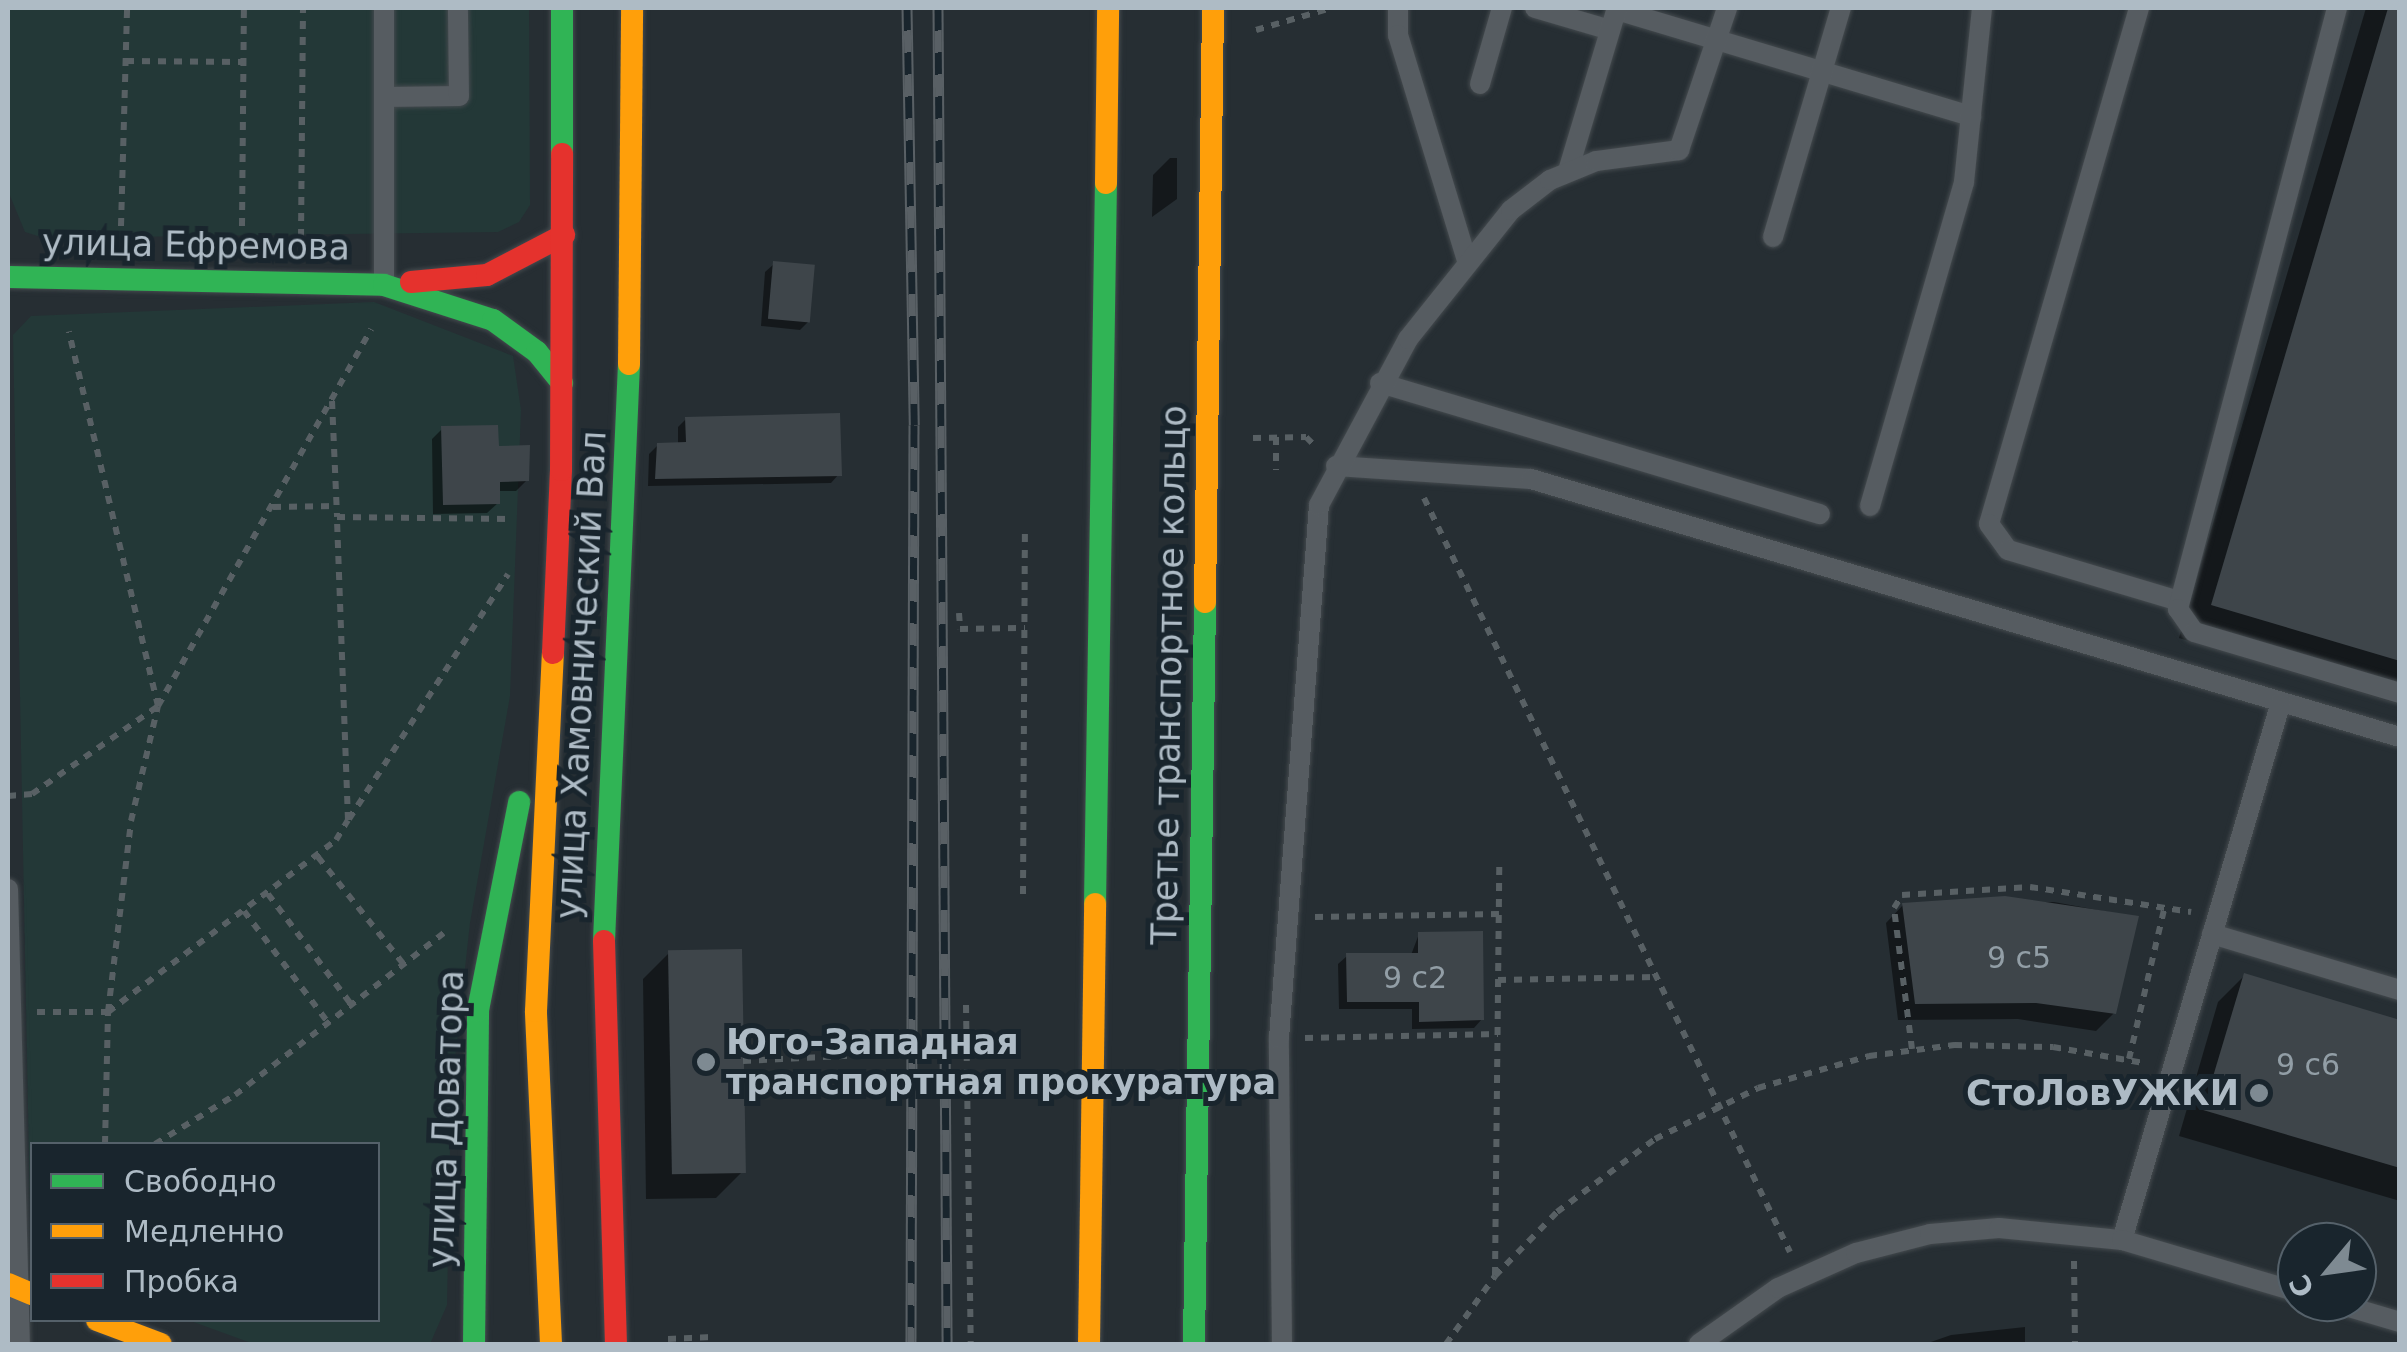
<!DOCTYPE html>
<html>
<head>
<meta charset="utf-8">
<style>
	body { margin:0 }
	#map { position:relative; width:2407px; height:1352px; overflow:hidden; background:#262e33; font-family:"DejaVu Sans",sans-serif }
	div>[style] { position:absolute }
	.green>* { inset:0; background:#233837 }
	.shadow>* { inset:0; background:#0007 }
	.building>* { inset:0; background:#3e454a; transform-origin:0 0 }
	.path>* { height:6px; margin-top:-3px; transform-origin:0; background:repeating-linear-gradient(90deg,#586064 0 8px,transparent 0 16px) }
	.roads { filter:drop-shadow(0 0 2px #444a4e) drop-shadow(0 0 2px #444a4e) }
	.lane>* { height:20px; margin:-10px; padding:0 10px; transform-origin:10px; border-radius:10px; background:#565c61 }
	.fast>* { height:22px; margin:-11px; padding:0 11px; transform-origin:11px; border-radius:11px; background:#30b455 }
	.slow>* { height:22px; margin:-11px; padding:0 11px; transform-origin:11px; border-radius:11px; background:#ff9f0a }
	.jam>* { height:22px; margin:-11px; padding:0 11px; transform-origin:11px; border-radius:11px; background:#e5322d }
	.rail>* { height:11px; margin-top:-5.5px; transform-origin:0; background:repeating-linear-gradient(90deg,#19252d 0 22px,#596065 0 44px); box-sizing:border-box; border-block:2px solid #596065 }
	.bridges { filter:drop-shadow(0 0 2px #434b50) drop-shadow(0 0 2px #434b50) }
	.fast-bridge>* { height:22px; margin:-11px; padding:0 11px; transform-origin:11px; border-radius:11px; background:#30b455 }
	.slow-bridge>* { height:22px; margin:-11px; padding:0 11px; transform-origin:11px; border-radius:11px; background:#ff9f0a }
	.dots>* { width:28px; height:28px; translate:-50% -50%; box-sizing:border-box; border:5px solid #19252d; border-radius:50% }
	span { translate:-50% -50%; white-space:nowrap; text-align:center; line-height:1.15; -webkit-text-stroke:10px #19252d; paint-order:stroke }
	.number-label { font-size:30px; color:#929ea6 }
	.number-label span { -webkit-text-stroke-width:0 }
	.street-label { font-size:35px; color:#aebbc5 }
	.poi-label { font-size:35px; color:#aebbc5; font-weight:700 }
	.left { translate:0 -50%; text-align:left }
	.right { translate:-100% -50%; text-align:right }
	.frame { position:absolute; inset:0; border:10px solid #aebbc5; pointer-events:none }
	.legend { position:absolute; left:30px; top:1142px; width:350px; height:180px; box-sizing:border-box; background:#19252d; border:2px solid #55616a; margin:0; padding:12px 18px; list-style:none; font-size:30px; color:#aebbc5 }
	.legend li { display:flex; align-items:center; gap:20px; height:50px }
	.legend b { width:50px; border:2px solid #55616a }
	.north { position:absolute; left:2277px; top:1222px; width:100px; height:100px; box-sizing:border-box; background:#19252d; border:2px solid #55616a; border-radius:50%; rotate:241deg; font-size:28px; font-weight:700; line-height:40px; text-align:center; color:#aebbc5 }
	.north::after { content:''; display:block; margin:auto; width:35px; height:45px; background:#7e8a92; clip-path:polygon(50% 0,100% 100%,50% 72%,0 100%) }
</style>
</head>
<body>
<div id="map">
	<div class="green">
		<i style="clip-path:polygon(8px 8px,529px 8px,530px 205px,519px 222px,498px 232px,44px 238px,25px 232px,8px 191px)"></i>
		<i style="clip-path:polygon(374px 302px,513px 356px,521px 410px,510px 696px,470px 923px,451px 1095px,447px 1305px,430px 1344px,254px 1344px,188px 1320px,378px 1320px,378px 1144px,32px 1144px,32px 1220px,30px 1210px,13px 335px,31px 316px)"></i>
	</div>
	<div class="shadow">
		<i style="clip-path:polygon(2366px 8px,2400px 8px,2400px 704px,2179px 638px)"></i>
		<i style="clip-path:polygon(1170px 158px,1177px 158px,1177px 199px,1152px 217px,1153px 175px)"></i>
		<i style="clip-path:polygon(774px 264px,808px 322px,800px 330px,761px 326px,765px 272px)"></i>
		<i style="clip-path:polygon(686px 419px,839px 474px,831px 483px,648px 486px,649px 454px,658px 445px,678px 445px,678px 427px)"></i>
		<i style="clip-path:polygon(442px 429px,496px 448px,527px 480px,516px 491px,497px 491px,498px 503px,487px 513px,433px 514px,432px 439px)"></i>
		<i style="clip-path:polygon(2054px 902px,2136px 917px,2114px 1013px,2096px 1031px,2018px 1019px,1898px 1020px,1886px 923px,1903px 905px)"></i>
		<i style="clip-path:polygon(1419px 934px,1482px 1019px,1474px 1028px,1412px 1029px,1412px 1009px,1339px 1009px,1338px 964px,1347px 956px,1411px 955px)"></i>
		<i style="clip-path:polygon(669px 953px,742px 1172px,716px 1198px,646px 1199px,643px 979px)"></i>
		<i style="clip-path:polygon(2244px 976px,2400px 1022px,2400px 1201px,2179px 1136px,2218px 1002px)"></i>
		<i style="clip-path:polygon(2025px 1327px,2025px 1344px,1925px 1344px,1951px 1335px)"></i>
	</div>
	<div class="building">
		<i style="clip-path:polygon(2388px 8px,2400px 8px,2400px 661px,2211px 605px)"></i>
		<i style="left:773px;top:261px;width:42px;height:58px;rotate:5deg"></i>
		<i style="clip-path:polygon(840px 413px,842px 476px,655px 479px,657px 443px,686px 442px,685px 417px)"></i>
		<i style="clip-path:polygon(498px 425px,499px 446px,530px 445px,529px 481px,500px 482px,500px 504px,443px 505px,441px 426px)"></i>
		<i style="clip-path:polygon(2005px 896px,2139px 916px,2116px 1014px,2036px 1003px,1915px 1004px,1902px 903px)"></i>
		<i style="clip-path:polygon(1483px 931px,1484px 1020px,1419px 1022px,1419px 1002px,1347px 1002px,1346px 953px,1418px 953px,1418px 932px)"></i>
		<i style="left:742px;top:949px;width:224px;height:74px;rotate:89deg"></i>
		<i style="clip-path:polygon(2244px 973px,2400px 1020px,2400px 1168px,2203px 1110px)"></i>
	</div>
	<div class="path">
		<i style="left:1256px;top:30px;width:78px;rotate:-16.3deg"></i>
		<i style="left:126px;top:61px;width:118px;rotate:0.5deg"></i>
		<i style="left:121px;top:226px;width:218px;rotate:-88.4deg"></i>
		<i style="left:242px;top:226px;width:218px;rotate:-89.5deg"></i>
		<i style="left:301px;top:237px;width:229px;rotate:-89.5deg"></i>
		<i style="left:332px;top:401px;width:116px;rotate:87.5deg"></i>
		<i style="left:337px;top:517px;width:173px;rotate:0.7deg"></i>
		<i style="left:1276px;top:437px;width:33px;rotate:90deg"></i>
		<i style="left:1253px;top:438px;width:53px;rotate:-1.1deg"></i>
		<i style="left:1306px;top:437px;width:14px;rotate:45deg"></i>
		<i style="left:1424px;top:498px;width:838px;rotate:64.11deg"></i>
		<i style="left:273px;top:507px;width:64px;rotate:-0.9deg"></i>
		<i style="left:959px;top:613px;width:16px;rotate:86deg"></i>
		<i style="left:960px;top:629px;width:65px;rotate:-0.9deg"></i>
		<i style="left:8px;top:796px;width:24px;rotate:-5deg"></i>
		<i style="left:32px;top:794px;width:154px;rotate:-34.9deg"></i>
		<i style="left:158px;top:706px;width:385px;rotate:-103.4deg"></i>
		<i style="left:349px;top:819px;width:292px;rotate:-57deg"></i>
		<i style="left:318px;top:857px;width:139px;rotate:51.4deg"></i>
		<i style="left:268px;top:894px;width:141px;rotate:53deg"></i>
		<i style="left:1023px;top:894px;width:360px;rotate:-89.7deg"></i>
		<i style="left:244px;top:911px;width:143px;rotate:53deg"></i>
		<i style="left:1315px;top:917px;width:184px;rotate:-0.9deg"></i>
		<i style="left:1498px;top:980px;width:158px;rotate:-1.1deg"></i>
		<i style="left:966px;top:1005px;width:339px;rotate:89.2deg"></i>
		<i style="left:37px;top:1012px;width:71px"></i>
		<i style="left:108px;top:1012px;width:286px;rotate:-37deg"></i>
		<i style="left:336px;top:840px;width:23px;rotate:-59deg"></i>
		<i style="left:348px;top:820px;width:303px;rotate:-92.1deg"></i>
		<i style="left:1305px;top:1038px;width:193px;rotate:-1.2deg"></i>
		<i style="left:1912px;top:1049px;width:142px;rotate:-97.3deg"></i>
		<i style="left:1894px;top:908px;width:15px;rotate:-58deg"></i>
		<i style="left:1902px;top:895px;width:128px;rotate:-3.6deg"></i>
		<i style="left:2030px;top:887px;width:163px;rotate:8.8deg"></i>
		<i style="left:2129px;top:1059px;width:157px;rotate:-76.8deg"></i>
		<i style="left:743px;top:1061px;width:141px;rotate:-2.8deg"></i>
		<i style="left:105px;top:1144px;width:132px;rotate:-88.7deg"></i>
		<i style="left:108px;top:1012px;width:192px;rotate:-83.1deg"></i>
		<i style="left:131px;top:821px;width:118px;rotate:-76.8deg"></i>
		<i style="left:158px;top:706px;width:433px;rotate:-60.5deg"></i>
		<i style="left:155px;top:1144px;width:94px;rotate:-31.5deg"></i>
		<i style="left:235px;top:1095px;width:264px;rotate:-37.8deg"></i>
		<i style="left:2074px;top:1261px;width:83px;rotate:89.3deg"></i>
		<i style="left:1495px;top:1275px;width:414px;rotate:-89.4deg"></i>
		<i style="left:668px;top:1339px;width:44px;rotate:-2.6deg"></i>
		<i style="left:1446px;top:1344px;width:84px;rotate:-54.2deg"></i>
		<i style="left:1495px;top:1276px;width:89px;rotate:-45.9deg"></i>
		<i style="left:1557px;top:1212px;width:122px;rotate:-36.7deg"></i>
		<i style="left:1655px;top:1139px;width:115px;rotate:-26.3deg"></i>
		<i style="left:1758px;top:1088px;width:116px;rotate:-16.1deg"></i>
		<i style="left:1869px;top:1056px;width:86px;rotate:-7.4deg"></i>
		<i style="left:1954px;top:1045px;width:99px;rotate:1.2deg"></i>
		<i style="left:2053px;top:1047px;width:92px;rotate:10deg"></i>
	</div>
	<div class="roads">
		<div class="lane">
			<i style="left:1398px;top:8px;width:27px;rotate:90deg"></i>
			<i style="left:1398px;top:35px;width:236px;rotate:73deg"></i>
			<i style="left:1535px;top:8px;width:78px;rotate:16.3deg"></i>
			<i style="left:2139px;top:8px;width:537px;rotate:106.21deg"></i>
			<i style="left:1989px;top:524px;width:32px;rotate:54deg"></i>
			<i style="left:2008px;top:550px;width:178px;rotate:16.6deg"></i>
			<i style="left:2337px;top:8px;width:622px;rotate:104.82deg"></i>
			<i style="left:2178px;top:609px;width:28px;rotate:55deg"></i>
			<i style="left:2194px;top:632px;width:215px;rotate:16.5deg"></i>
			<i style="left:1617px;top:10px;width:370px;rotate:16.7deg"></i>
			<i style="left:1480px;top:84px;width:79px;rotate:-73.9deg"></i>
			<i style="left:386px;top:97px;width:73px;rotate:-0.8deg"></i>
			<i style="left:459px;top:96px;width:88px;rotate:-90.7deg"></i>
			<i style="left:1568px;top:171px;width:170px;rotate:-73.3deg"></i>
			<i style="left:1773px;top:237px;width:239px;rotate:-73.5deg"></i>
			<i style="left:384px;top:285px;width:277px;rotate:-90deg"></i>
			<i style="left:1380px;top:383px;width:459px;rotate:16.6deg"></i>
			<i style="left:1336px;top:466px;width:195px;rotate:3.8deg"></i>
			<i style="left:1531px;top:479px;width:906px;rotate:16.54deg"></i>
			<i style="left:1870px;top:506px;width:337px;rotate:-73.8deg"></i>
			<i style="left:1964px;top:182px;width:175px;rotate:-84.1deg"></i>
			<i style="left:8px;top:889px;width:455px;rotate:88.5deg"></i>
			<i style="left:2212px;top:934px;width:196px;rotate:16.6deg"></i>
			<i style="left:2122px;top:1240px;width:561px;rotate:-73.54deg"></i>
			<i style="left:2332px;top:1302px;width:71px;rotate:16.4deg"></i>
			<i style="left:1282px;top:1344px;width:306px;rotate:-90.6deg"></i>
			<i style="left:1279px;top:1038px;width:534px;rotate:-85.71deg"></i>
			<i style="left:1319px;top:505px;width:188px;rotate:-61.8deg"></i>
			<i style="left:1408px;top:339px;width:165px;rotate:-51.4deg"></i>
			<i style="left:1511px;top:210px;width:49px;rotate:-37.6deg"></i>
			<i style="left:1550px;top:180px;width:50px;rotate:-22.4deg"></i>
			<i style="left:1596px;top:161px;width:84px;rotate:-7.5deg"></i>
			<i style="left:1679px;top:150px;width:150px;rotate:-71.3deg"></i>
			<i style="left:1699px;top:1344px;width:97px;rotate:-35.3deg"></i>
			<i style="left:1778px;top:1288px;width:85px;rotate:-24.2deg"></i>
			<i style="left:1856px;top:1253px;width:76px;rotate:-14.4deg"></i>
			<i style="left:1930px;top:1234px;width:69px;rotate:-5deg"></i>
			<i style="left:1999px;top:1228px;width:124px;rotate:5.6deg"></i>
			<i style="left:2122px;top:1240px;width:183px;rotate:16.5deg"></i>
		</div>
		<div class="fast">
			<i style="left:562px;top:154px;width:146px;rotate:-90deg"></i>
			<i style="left:8px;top:277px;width:376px;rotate:1.2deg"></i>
			<i style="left:384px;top:285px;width:114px;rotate:17.8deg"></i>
			<i style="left:493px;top:320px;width:54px;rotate:36deg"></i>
			<i style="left:537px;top:352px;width:40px;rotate:51deg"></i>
			<i style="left:1095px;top:904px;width:721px;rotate:-89.13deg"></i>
			<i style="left:604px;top:941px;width:578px;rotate:-87.52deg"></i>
			<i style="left:474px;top:1344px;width:334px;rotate:-89.3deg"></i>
			<i style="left:478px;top:1010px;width:212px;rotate:-78.8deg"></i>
		</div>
		<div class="slow">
			<i style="left:1106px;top:183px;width:175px;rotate:-89.3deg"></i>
			<i style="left:629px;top:364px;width:356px;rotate:-89.5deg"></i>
			<i style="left:8px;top:1284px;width:26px;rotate:23deg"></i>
			<i style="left:97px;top:1320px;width:68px;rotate:20.6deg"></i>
			<i style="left:551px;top:1344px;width:333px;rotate:-92.6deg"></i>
			<i style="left:536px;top:1011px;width:358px;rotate:-87.3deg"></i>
			<i style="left:1089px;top:1344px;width:440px;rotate:-89.2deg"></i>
		</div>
		<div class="jam">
			<i style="left:411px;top:282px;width:76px;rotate:-5.3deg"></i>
			<i style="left:487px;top:275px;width:87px;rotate:-27.5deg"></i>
			<i style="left:553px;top:653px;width:183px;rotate:-87.5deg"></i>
			<i style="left:561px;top:470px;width:316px;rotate:-89.8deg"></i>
			<i style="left:604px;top:941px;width:403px;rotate:88.3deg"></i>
		</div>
	</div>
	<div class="rail">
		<i style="left:907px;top:8px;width:417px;rotate:89deg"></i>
		<i style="left:914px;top:425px;width:919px;rotate:90.19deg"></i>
		<i style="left:938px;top:8px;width:1336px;rotate:89.61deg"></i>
	</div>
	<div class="bridges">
		<div class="fast-bridge">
			<i style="left:1194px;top:1344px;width:742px;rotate:-89.15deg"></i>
		</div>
		<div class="slow-bridge">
			<i style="left:1205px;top:602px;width:594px;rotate:-89.23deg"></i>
		</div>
	</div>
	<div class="dots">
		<i style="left:706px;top:1062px;background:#7e8a92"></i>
		<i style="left:2259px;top:1093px;background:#7e8a92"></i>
	</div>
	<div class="number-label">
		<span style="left:2019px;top:958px">9 с5</span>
		<span style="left:1415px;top:978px">9 с2</span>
		<span style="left:2308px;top:1065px">9 с6</span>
	</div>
	<div class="street-label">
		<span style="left:196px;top:245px;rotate:1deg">улица Ефремова</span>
		<span style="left:581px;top:675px;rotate:-87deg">улица Хамовнический Вал</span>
		<span style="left:1169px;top:675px;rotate:-89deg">Третье транспортное кольцо</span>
		<span style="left:446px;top:1119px;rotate:-88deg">улица Доватора</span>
	</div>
	<div class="poi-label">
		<span class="left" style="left:726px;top:1062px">Юго-Западная<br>транспортная прокуратура</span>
		<span class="right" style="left:2239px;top:1093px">СтоЛовУЖКИ</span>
	</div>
	<div class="frame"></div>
	<ul class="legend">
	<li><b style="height:12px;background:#30b455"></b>Свободно</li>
	<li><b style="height:12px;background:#ff9f0a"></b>Медленно</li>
	<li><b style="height:12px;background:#e5322d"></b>Пробка</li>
	</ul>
	<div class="north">С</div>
</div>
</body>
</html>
